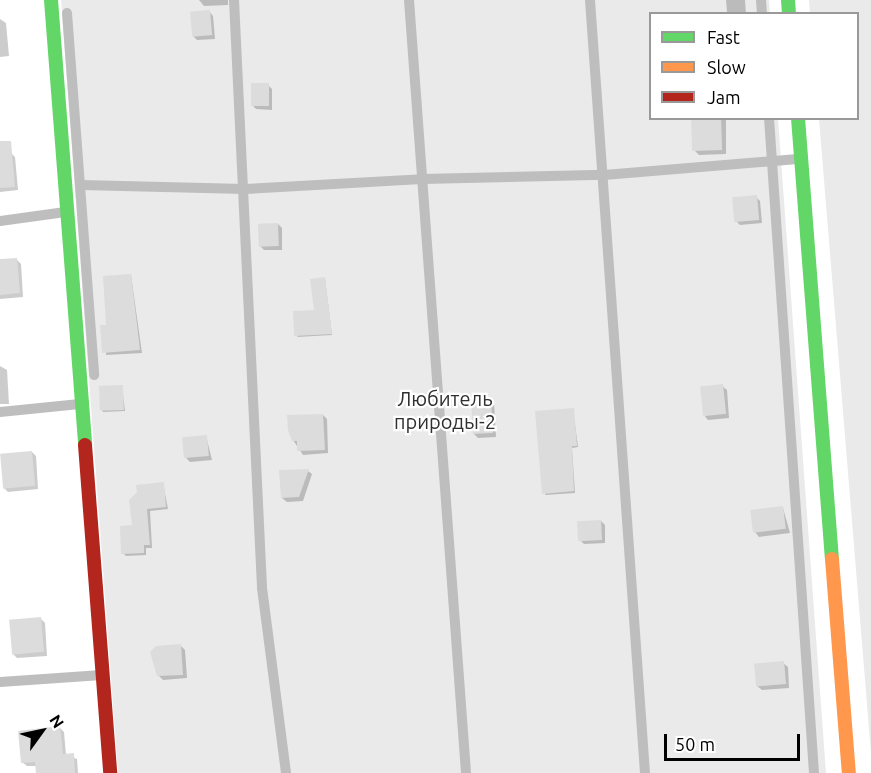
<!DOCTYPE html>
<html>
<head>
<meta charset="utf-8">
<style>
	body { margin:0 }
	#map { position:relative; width:871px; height:773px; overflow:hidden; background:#fff; font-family:Ubuntu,sans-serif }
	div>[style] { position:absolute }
	.green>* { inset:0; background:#eaeaea }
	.shadow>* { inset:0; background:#0003 }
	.building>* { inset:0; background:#dcdcdc; transform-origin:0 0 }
	.lane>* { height:10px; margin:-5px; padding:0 5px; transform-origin:5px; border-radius:5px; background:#bebebe }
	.fast>* { height:14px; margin:-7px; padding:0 7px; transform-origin:7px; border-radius:7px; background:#63d668 }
	.slow>* { height:14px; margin:-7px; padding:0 7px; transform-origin:7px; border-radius:7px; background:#ff974d }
	.jam>* { height:14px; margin:-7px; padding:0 7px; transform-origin:7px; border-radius:7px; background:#b3261e }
	span { translate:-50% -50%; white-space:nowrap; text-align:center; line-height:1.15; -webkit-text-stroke:4.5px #fff; paint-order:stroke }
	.park-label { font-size:20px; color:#2f2f2f }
	.legend { position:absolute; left:649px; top:12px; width:210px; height:108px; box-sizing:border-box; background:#fff; border:2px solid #999; margin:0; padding:8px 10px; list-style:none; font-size:18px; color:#000 }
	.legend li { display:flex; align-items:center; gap:12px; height:30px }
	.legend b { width:30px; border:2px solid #999 }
	.north { position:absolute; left:12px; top:701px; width:60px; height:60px; -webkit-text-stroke:4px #fff; paint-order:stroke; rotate:57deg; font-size:16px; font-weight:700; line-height:24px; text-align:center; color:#000 }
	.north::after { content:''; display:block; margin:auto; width:21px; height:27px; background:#000; clip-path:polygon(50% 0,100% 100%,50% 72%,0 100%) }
	.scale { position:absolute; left:664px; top:734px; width:136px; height:27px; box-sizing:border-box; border:3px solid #000; border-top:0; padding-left:8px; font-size:18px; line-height:21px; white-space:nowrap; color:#000; -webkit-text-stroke:4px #fff; paint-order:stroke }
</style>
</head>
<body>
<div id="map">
	<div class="green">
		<i style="clip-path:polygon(61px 0,769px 0,770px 13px,650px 14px,650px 118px,778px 119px,826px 773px,118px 773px)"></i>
		<i style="clip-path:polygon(809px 0,871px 0,871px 753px,819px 119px,858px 118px,858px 14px,810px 13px)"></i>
	</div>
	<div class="shadow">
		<i style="clip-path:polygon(199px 0,228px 0,228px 5px,204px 6px)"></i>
		<i style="clip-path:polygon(726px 0,745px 0,746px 14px,721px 14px,727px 12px)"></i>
		<i style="clip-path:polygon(209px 11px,213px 16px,215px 39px,197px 40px,193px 36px)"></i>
		<i style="clip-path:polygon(0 19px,6px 23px,9px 56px,0 57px)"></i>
		<i style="clip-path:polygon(268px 85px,272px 89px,272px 110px,256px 109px,252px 105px)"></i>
		<i style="clip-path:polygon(726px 118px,726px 154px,699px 155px,695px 151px,693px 121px)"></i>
		<i style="clip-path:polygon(11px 153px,15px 157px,18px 190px,0 192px,0 154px)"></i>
		<i style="clip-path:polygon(756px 197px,760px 201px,762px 223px,740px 225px,736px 221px)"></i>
		<i style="clip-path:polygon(278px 224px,282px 228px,282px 250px,264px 250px,260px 246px)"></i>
		<i style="clip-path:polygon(17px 260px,21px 264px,23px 297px,0 299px,0 261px)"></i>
		<i style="clip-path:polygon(131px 275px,142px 353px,106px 355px,108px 327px)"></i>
		<i style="clip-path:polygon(325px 279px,332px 335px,297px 337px,315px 312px)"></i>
		<i style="clip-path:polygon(0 366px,7px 370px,9px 404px,0 404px)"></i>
		<i style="clip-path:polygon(722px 386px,727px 390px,729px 418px,708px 420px,704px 415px)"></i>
		<i style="clip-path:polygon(122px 387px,125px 411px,103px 412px,102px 410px)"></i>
		<i style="clip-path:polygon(490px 399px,494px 403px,496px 437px,478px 438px,474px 434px)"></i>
		<i style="clip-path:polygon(573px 409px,578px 447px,572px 448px,575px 493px,545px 495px)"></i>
		<i style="clip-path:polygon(323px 415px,327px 419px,328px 453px,303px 455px,293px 440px)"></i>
		<i style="clip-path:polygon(206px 436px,212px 460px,190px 462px,186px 458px)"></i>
		<i style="clip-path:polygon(32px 452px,36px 456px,38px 489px,8px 492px,4px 488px)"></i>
		<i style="clip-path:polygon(308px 471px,312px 474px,303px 501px,287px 502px,282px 498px)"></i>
		<i style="clip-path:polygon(163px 483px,168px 509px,150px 511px,152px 548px,146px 548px,146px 555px,126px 556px,123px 553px,133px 527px)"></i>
		<i style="clip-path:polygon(783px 508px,790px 533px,759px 537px,755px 532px)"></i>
		<i style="clip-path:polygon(601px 521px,605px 525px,605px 543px,584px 544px,580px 540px)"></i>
		<i style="clip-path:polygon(41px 619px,45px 623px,47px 656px,17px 658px,13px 654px)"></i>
		<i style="clip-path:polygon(181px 646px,185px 650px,187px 678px,163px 680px,158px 675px)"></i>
		<i style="clip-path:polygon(783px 663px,788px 667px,789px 688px,762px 690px,757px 686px)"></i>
		<i style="clip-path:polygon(60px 728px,64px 732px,66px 755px,77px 759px,78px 773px,37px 773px,37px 766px,27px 766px,22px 762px)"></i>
	</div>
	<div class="building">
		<i style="left:210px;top:10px;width:25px;height:20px;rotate:85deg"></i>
		<i style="left:251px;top:83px;width:18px;height:23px"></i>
		<i style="left:721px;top:118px;width:32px;height:30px;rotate:88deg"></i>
		<i style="clip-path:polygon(0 141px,11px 141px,15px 187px,0 188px)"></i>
		<i style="left:757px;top:195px;width:25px;height:25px;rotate:85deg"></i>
		<i style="left:278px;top:223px;width:23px;height:20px;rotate:88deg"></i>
		<i style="clip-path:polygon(17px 258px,20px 293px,0 295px,0 259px)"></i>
		<i style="clip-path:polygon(131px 274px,140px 350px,102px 353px,100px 325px,106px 325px,103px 276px)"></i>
		<i style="clip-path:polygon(325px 277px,332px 334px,294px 336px,293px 311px,314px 310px,310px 279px)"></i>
		<i style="left:723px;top:384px;width:30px;height:23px;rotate:84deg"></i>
		<i style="left:123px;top:385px;width:25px;height:24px;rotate:88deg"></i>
		<i style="left:491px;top:398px;width:35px;height:20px;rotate:87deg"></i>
		<i style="clip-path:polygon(574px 408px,577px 446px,572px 446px,574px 491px,542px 494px,535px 411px)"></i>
		<i style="clip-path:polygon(323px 414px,325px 450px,297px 451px,297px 441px,292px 441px,288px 430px,287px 415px)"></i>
		<i style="left:207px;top:435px;width:21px;height:25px;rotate:85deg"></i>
		<i style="left:32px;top:451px;width:35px;height:32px;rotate:85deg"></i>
		<i style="clip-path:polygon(309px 469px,299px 497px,281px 498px,279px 470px)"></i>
		<i style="clip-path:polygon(164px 482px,166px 507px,147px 509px,150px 545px,144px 545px,144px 553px,121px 554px,120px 526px,132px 525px,129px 500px,137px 492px,136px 485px)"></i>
		<i style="left:783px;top:506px;width:23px;height:33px;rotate:83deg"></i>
		<i style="left:601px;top:520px;width:20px;height:24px;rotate:87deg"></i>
		<i style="left:41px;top:617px;width:35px;height:32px;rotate:85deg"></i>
		<i style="clip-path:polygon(181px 644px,183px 675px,157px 676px,150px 652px,156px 646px)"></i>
		<i style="left:784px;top:661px;width:23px;height:30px;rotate:85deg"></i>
		<i style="clip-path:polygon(60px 726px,63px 754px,74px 753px,75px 773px,36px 773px,35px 762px,21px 763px,18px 731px)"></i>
	</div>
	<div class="lane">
		<i style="left:234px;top:0;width:589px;rotate:87.27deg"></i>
		<i style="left:262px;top:588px;width:187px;rotate:82.6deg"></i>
		<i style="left:409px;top:0;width:775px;rotate:85.78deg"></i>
		<i style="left:590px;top:0;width:775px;rotate:85.93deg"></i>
		<i style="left:761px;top:0;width:14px;rotate:86deg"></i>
		<i style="left:67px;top:13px;width:363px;rotate:85.7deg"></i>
		<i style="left:769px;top:118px;width:657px;rotate:86.07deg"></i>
		<i style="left:81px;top:185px;width:164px;rotate:1.4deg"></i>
		<i style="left:245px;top:189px;width:177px;rotate:-3.2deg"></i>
		<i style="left:422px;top:179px;width:182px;rotate:-1.3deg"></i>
		<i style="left:604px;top:175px;width:197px;rotate:-4.7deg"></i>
		<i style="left:0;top:221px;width:66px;rotate:-7.9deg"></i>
		<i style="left:0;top:412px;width:80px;rotate:-5.7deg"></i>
		<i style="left:0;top:682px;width:102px;rotate:-3.9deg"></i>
	</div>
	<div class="fast">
		<i style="left:51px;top:0;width:446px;rotate:85.6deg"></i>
		<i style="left:788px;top:0;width:14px;rotate:86deg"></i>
		<i style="left:798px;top:118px;width:442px;rotate:85.6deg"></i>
	</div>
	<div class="slow">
		<i style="left:832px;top:559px;width:215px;rotate:85.5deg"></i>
	</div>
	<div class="jam">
		<i style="left:85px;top:445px;width:329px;rotate:85.6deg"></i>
	</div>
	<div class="park-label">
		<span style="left:445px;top:410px">Любитель<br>природы-2</span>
	</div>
	<ul class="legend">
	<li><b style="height:8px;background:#63d668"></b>Fast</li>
	<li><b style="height:8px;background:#ff974d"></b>Slow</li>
	<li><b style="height:8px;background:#b3261e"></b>Jam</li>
	</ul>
	<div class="north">N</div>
	<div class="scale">50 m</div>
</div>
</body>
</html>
